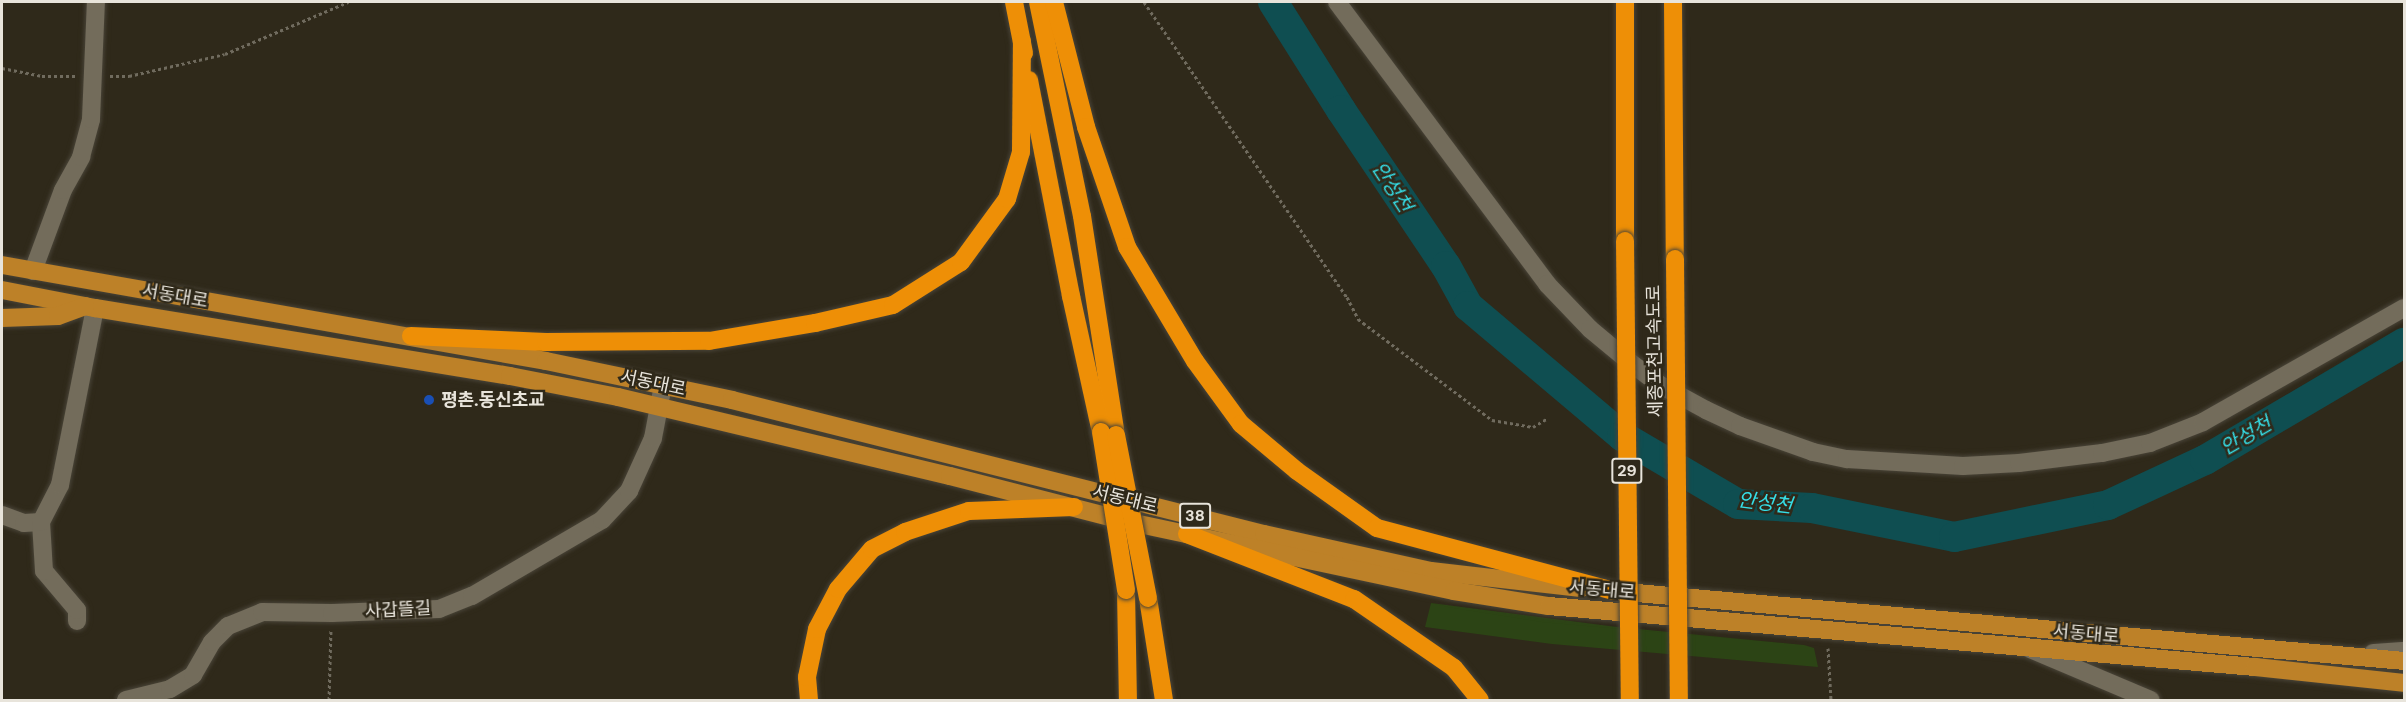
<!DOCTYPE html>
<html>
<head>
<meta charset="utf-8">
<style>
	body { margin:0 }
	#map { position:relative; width:2406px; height:702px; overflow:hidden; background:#2f291a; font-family:"DM Sans","Noto Sans KR",sans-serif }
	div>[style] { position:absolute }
	.green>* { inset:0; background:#2c4415 }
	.river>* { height:30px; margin:-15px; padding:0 15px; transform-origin:15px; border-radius:15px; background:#0f4e51 }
	.path>* { height:3px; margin-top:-1.5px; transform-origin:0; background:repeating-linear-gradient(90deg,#706b5e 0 3px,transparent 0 6px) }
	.roads { filter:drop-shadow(0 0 2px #494438) drop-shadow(0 0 2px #494438) }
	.minor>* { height:18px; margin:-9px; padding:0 9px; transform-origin:9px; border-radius:9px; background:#736c5b }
	.major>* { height:18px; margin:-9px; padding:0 9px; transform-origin:9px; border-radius:9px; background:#bd8128 }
	.highway>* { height:18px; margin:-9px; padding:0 9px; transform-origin:9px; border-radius:9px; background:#ee8f06 }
	.bridges { filter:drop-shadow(0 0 2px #494438) drop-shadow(0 0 2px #494438) }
	.highway-bridge>* { height:18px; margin:-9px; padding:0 9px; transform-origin:9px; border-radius:9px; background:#ee8f06 }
	.dots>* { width:16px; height:16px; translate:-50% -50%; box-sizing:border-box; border:3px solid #2f291a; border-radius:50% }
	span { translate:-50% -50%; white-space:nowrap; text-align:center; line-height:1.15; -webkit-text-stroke:5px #2f291a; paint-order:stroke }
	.shield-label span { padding:2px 4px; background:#2f291a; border:2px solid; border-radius:4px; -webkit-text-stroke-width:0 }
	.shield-label { font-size:16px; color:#e8e4db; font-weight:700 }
	.street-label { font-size:18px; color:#e8e4db }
	.poi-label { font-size:18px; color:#e8e4db; font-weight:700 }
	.left { translate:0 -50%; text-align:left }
	.water-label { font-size:20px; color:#35dde6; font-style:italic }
	.frame { position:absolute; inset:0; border:3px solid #e8e4db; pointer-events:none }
</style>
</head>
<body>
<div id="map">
	<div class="green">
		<i style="clip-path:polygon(1431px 603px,1617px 627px,1804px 645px,1814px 648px,1818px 667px,1552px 644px,1425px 627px)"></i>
	</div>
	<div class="river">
		<i style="left:1273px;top:2px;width:128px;rotate:57.8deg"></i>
		<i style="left:1341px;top:110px;width:188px;rotate:56.1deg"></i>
		<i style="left:1446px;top:266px;width:46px;rotate:61.2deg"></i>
		<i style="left:1468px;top:306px;width:202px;rotate:40.2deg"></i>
		<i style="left:1622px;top:436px;width:134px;rotate:30.4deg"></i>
		<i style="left:1738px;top:504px;width:74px;rotate:3.1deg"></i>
		<i style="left:1812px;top:508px;width:145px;rotate:11.5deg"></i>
		<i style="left:1954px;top:537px;width:157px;rotate:-11.7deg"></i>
		<i style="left:2108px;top:505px;width:107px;rotate:-24.9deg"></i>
		<i style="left:2205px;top:460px;width:231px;rotate:-30.5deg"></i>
	</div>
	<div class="path">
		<i style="left:1144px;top:2px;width:358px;rotate:55.5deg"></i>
		<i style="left:1347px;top:297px;width:25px;rotate:63deg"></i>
		<i style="left:1358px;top:319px;width:168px;rotate:37deg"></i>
		<i style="left:1492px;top:420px;width:42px;rotate:9.7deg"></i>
		<i style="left:1533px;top:427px;width:17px;rotate:-31deg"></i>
		<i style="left:2px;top:68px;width:41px;rotate:11.3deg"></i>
		<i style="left:42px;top:76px;width:35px"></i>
		<i style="left:110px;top:76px;width:19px"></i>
		<i style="left:129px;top:76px;width:98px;rotate:-12.9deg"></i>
		<i style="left:225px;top:54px;width:134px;rotate:-22.9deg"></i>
		<i style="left:1828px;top:648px;width:52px;rotate:86.7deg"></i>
		<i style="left:329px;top:700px;width:70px;rotate:-88.4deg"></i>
	</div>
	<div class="roads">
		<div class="minor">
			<i style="left:1337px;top:2px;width:352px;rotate:53.3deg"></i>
			<i style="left:1547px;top:284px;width:62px;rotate:46.3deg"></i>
			<i style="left:1590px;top:329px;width:53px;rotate:39.7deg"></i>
			<i style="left:1631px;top:363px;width:39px;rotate:37deg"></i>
			<i style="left:1662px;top:386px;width:50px;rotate:28.6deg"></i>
			<i style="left:1706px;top:410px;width:38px;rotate:25deg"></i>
			<i style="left:1740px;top:426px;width:77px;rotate:19.6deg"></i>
			<i style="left:1813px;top:452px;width:35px;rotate:12deg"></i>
			<i style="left:1847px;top:459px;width:116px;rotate:3.5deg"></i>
			<i style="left:1963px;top:466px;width:56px;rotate:-3.1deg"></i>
			<i style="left:2019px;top:463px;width:84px;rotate:-6.9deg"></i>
			<i style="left:2102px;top:453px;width:49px;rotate:-11.8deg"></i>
			<i style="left:2150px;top:443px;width:57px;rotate:-21.6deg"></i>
			<i style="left:2203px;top:422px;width:231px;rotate:-29.6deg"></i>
			<i style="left:33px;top:271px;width:86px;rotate:-69.7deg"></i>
			<i style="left:63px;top:190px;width:38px;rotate:-61deg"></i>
			<i style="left:81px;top:157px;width:39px;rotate:-75deg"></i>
			<i style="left:91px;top:119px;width:117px;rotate:-87.6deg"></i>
			<i style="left:2px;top:515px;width:23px;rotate:20deg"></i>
			<i style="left:24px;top:523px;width:17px;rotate:-3deg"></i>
			<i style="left:77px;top:621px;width:11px;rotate:-90deg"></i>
			<i style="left:77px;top:610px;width:51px;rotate:-130.2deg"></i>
			<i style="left:44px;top:571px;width:49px;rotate:-93.5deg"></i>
			<i style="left:41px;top:522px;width:42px;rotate:-62.8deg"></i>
			<i style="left:60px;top:485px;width:180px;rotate:-78.8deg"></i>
			<i style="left:2030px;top:649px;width:131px;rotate:22.9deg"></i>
			<i style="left:2373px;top:653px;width:31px;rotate:-4deg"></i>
			<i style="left:126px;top:700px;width:45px;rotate:-14deg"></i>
			<i style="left:170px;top:689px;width:27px;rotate:-31deg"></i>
			<i style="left:193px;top:675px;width:38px;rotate:-60deg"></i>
			<i style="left:212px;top:642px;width:23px;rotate:-45deg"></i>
			<i style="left:228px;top:626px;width:37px;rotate:-22deg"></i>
			<i style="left:262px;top:612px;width:70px;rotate:0.8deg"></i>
			<i style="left:332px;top:613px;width:107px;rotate:-2.1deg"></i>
			<i style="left:439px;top:609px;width:35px;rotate:-22deg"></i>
			<i style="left:472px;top:596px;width:151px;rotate:-30.3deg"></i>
			<i style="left:602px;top:520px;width:40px;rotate:-47deg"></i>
			<i style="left:629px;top:491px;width:58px;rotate:-65.6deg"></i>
			<i style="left:653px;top:438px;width:54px;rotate:-79.3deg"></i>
		</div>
		<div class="major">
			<i style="left:2px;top:265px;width:552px;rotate:10.01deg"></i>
			<i style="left:546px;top:361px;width:190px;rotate:11.8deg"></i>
			<i style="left:732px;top:400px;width:549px;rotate:14.14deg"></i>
			<i style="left:1264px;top:534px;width:171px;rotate:12.5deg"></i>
			<i style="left:1431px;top:571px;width:151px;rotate:6.5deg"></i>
			<i style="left:2px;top:290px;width:95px;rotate:11deg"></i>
			<i style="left:95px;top:308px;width:421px;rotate:9.3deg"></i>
			<i style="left:510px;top:376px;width:110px;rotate:11deg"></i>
			<i style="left:618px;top:397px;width:341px;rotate:13.4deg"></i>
			<i style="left:950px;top:476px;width:181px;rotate:14.4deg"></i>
			<i style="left:1125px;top:521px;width:336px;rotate:12deg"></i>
			<i style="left:1454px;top:591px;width:96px;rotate:9deg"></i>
			<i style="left:1549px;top:606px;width:709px;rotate:4.94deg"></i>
			<i style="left:2255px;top:667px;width:150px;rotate:6.1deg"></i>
			<i style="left:2px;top:318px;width:56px;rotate:-2deg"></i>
			<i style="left:58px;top:316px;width:29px;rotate:-20deg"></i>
			<i style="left:1614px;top:591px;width:793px;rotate:5.06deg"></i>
		</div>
		<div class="highway">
			<i style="left:1014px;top:2px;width:52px;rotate:78.9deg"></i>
			<i style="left:1038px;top:2px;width:218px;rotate:78.4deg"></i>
			<i style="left:1082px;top:216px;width:222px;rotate:81.2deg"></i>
			<i style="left:1054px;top:2px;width:129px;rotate:75.6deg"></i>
			<i style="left:1086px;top:127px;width:127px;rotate:71.1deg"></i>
			<i style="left:1127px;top:247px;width:133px;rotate:59.2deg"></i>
			<i style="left:1195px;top:361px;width:78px;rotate:53.9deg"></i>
			<i style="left:1241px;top:424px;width:73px;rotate:40deg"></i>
			<i style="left:1297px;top:471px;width:98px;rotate:35.5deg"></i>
			<i style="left:1377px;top:528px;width:244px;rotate:14.9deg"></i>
			<i style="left:1625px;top:2px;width:239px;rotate:90deg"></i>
			<i style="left:1673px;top:2px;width:257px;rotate:89.6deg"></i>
			<i style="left:1029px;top:80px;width:220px;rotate:79deg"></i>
			<i style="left:1071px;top:296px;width:139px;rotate:77.6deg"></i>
			<i style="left:411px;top:336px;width:135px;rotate:2.5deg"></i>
			<i style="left:546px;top:342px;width:163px;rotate:-0.4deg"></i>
			<i style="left:709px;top:341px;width:108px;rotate:-9.6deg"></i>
			<i style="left:815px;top:323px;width:80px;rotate:-13deg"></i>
			<i style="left:893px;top:305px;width:80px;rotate:-32.3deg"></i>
			<i style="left:961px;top:262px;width:78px;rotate:-53.9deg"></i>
			<i style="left:1007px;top:199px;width:49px;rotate:-73.4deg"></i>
			<i style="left:1021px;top:152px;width:111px;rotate:-89.5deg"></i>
			<i style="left:1187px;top:534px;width:179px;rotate:21.3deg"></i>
			<i style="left:1354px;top:599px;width:121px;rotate:34.6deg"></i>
			<i style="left:1454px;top:668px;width:41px;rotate:50.9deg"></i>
			<i style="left:1126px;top:590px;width:110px;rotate:89deg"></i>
			<i style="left:1148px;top:598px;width:103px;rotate:81.1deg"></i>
			<i style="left:809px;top:700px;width:23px;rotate:-95deg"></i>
			<i style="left:807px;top:677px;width:49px;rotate:-78.2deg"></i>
			<i style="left:817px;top:629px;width:45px;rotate:-62.3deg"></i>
			<i style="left:838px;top:589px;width:52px;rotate:-49.6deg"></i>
			<i style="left:872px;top:549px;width:37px;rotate:-27deg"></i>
			<i style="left:905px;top:532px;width:67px;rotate:-18.2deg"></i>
			<i style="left:969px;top:511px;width:105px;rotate:-2.2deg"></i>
		</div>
	</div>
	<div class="bridges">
		<div class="highway-bridge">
			<i style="left:1625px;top:241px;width:459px;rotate:89.4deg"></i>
			<i style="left:1675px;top:259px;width:441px;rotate:89.5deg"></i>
			<i style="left:1101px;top:432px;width:160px;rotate:81deg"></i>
			<i style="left:1116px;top:435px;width:166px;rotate:78.9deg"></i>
		</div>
	</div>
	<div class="dots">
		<i style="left:429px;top:400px;background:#1a4fb4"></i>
	</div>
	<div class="shield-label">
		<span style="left:1627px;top:471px">29</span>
		<span style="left:1195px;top:516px">38</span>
	</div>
	<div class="street-label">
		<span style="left:175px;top:296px;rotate:10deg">서동대로</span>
		<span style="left:1655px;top:351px;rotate:-91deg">세종포천고속도로</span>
		<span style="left:653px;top:383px;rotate:12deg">서동대로</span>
		<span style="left:1125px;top:499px;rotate:14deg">서동대로</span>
		<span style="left:1602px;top:590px;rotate:5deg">서동대로</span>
		<span style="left:398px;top:610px;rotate:-3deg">사갑뜰길</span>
		<span style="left:2086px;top:634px;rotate:5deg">서동대로</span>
	</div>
	<div class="poi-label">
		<span class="left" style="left:441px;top:400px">평촌.동신초교</span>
	</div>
	<div class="water-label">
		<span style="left:1392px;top:187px;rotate:57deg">안성천</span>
		<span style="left:2246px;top:436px;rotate:-30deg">안성천</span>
		<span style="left:1765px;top:503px;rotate:7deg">안성천</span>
	</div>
	<div class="frame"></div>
</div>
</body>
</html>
